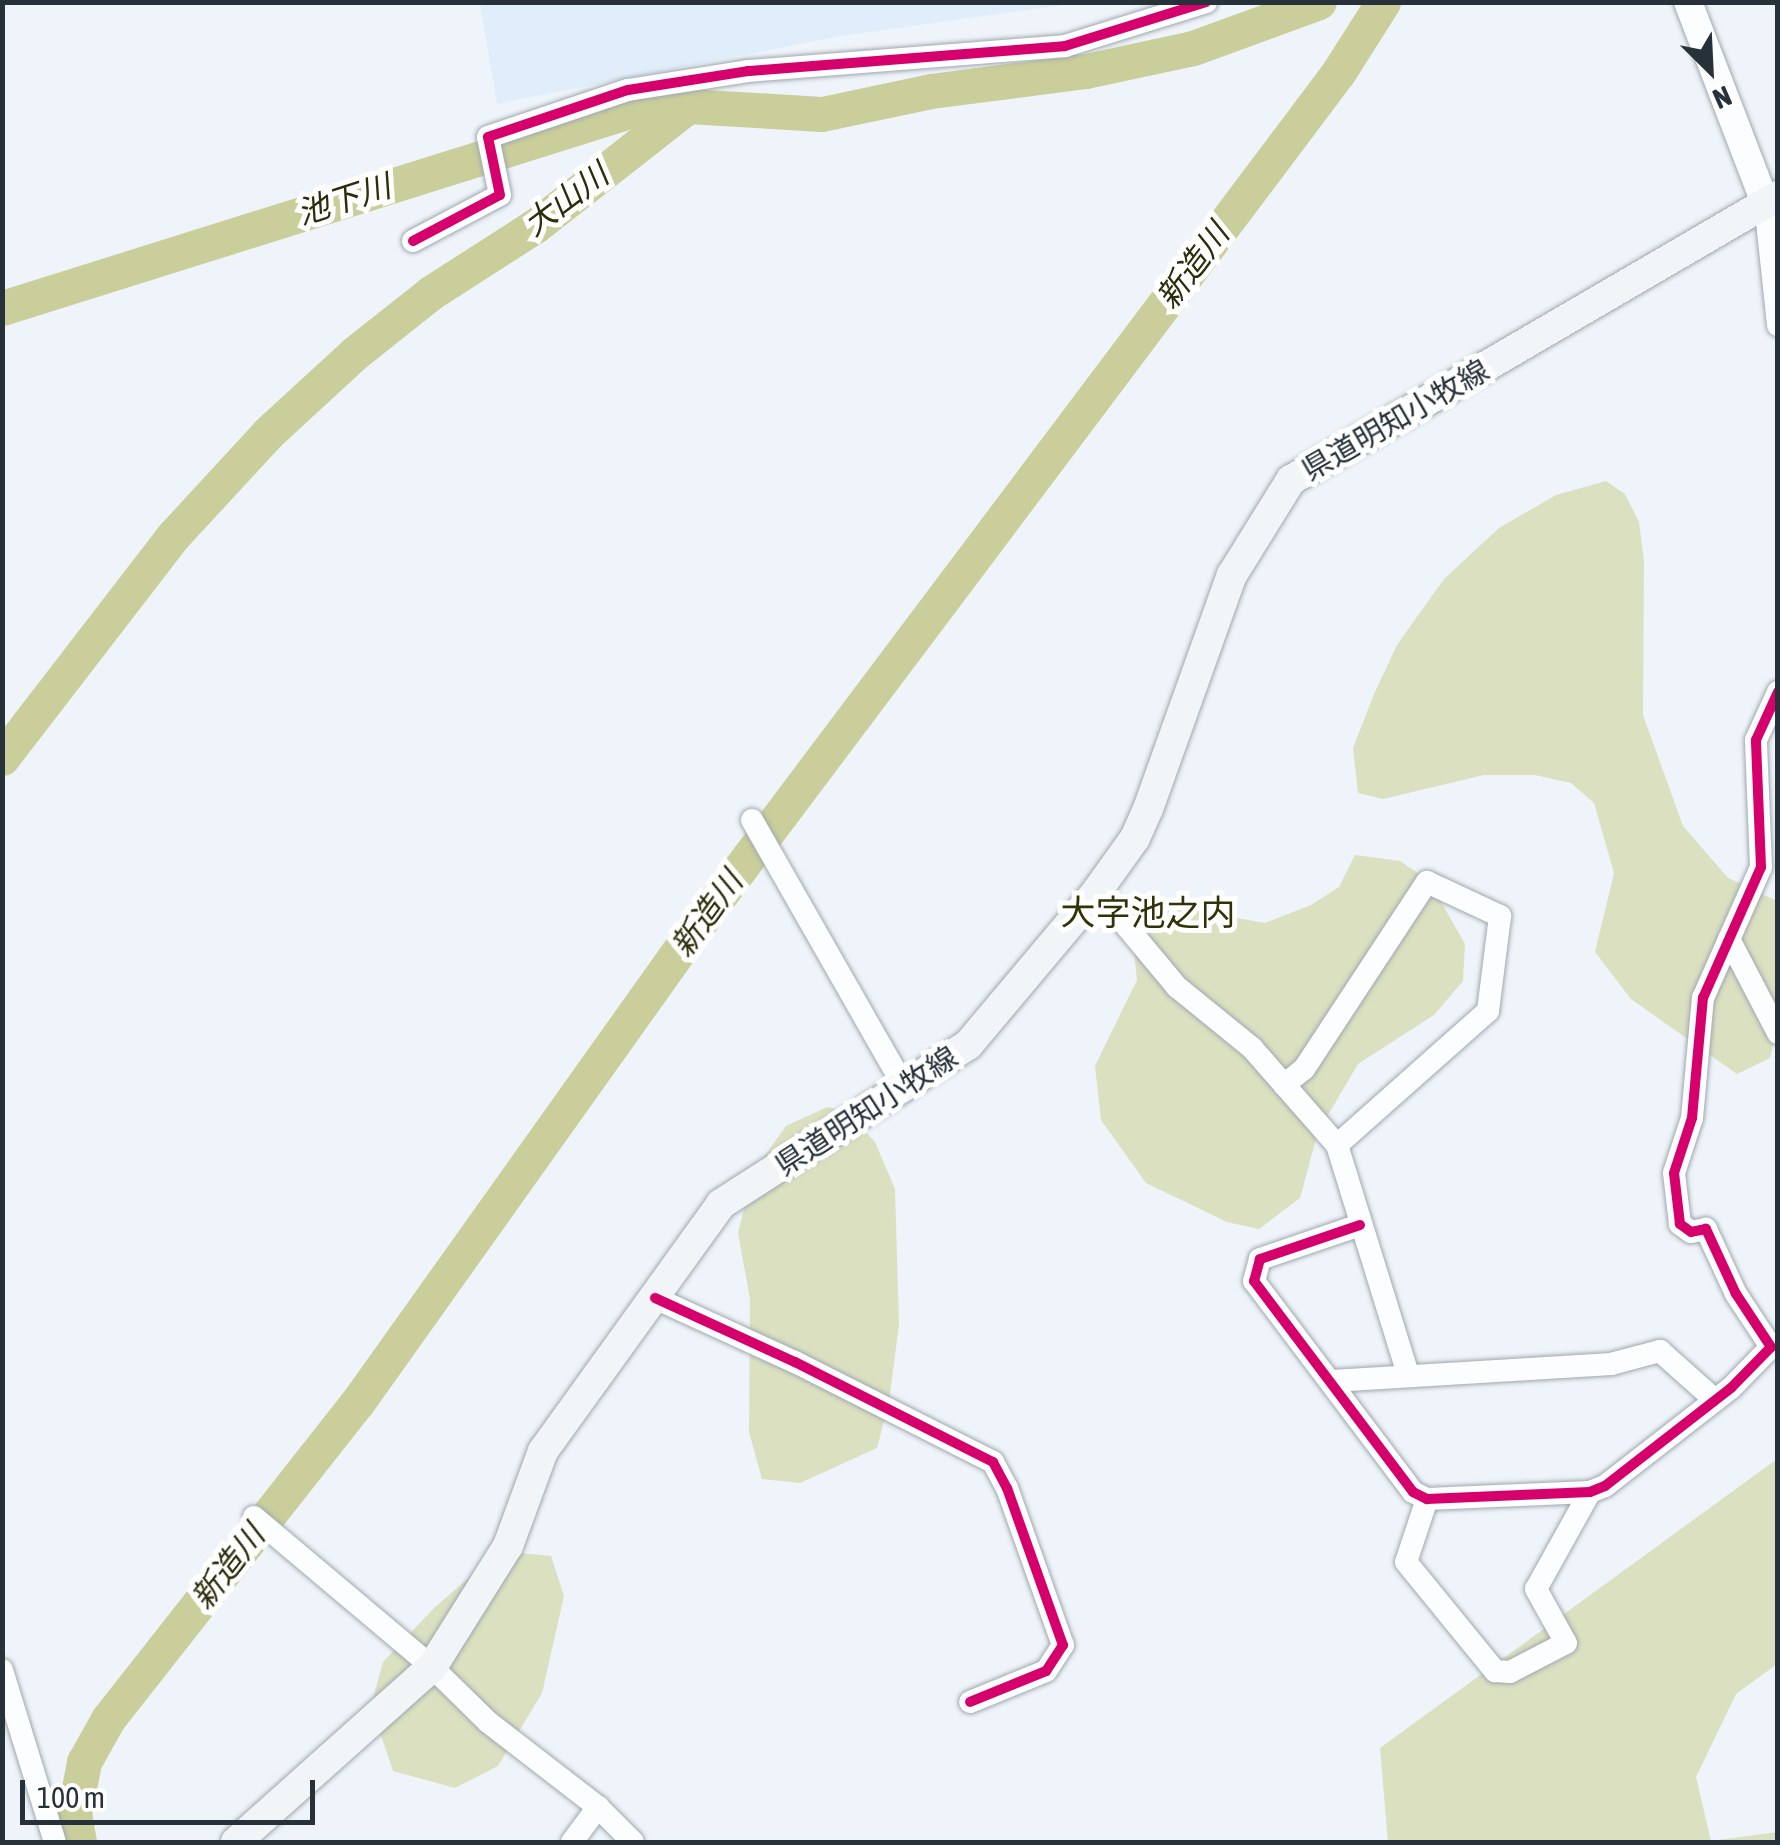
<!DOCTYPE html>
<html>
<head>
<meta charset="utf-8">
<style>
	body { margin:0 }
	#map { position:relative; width:1780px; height:1845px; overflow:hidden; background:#eef4f9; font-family:"Asap Condensed","Noto Sans JP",sans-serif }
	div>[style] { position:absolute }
	.built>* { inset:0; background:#e0edfa }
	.green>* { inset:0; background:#dbe0c1 }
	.river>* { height:35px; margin:-17.5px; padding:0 17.5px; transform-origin:17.5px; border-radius:17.5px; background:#cace9a }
	.roads { filter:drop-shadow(0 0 2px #a0a8ae) drop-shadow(0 0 2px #a0a8ae) }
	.minor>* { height:22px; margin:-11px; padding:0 11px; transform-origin:11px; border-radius:11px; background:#fcfdfe }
	.tertiary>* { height:28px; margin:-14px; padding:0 14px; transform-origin:14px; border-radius:14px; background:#fcfdfe }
	.secondary>* { height:30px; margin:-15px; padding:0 15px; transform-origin:15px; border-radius:15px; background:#f1f5f8 }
	.cycleway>* { height:10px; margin:-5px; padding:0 5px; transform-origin:5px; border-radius:5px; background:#d6006c }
	span { translate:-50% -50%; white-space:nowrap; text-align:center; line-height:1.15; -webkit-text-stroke:10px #fff; paint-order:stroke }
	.street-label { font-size:30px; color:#26313a }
	.water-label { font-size:32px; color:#2c2d0b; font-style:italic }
	.quarter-label { font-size:35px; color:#313208 }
	.frame { position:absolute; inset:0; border:5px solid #26313a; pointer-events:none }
	.north { position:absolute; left:1660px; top:20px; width:100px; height:100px; -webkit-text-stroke:8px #fff; paint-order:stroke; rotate:156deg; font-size:28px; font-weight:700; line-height:40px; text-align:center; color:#26313a }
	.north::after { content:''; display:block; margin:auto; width:35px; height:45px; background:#26313a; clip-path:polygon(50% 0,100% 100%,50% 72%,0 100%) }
	.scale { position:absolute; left:20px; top:1780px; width:295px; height:45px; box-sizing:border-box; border:5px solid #26313a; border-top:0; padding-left:12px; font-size:30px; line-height:35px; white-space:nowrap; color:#26313a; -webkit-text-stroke:8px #fff; paint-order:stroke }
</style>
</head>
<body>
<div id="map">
	<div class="built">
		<i style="clip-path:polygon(480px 3px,480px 2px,1077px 3px,840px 36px,497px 104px)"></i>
	</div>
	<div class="green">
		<i style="clip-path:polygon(1606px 481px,1625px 494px,1639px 522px,1644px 561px,1643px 715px,1683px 826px,1728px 878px,1777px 901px,1778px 1026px,1770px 1058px,1737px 1074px,1631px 999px,1595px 952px,1614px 873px,1594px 803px,1571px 783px,1535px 775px,1484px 775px,1383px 799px,1358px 793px,1353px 748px,1374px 694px,1397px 645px,1444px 579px,1499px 528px,1556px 495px)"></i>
		<i style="clip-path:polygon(1355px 855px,1400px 861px,1440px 888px,1436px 893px,1465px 944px,1463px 981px,1434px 1015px,1358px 1064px,1318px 1132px,1300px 1198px,1259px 1229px,1227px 1222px,1146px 1183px,1101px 1120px,1095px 1066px,1137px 980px,1133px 940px,1117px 903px,1131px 899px,1265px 923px,1311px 905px,1339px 887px)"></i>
		<i style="clip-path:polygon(827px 1107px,847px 1111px,875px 1142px,895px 1189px,899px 1325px,889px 1401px,877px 1448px,800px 1483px,762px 1479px,749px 1432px,750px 1299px,738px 1233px,753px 1172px,786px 1126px)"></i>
		<i style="clip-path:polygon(1777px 1459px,1777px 1664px,1736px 1694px,1696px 1777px,1711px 1841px,1777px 1832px,1777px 1842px,1388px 1842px,1380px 1748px)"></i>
		<i style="clip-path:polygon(500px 1551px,551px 1556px,564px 1596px,542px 1693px,498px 1766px,455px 1788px,393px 1771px,371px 1706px,383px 1662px,435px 1607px)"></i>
	</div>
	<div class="river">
		<i style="left:2px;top:308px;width:661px;rotate:-17.42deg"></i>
		<i style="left:633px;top:110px;width:55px;rotate:-4.2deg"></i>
		<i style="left:688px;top:106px;width:134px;rotate:3.4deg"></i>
		<i style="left:822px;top:114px;width:111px;rotate:-11.9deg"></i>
		<i style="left:931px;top:91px;width:156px;rotate:-7.4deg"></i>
		<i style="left:1086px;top:71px;width:109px;rotate:-12.1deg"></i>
		<i style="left:1193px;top:48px;width:134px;rotate:-20.1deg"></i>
		<i style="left:2px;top:758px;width:282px;rotate:-52.4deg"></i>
		<i style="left:174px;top:535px;width:139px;rotate:-47.3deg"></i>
		<i style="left:268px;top:433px;width:118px;rotate:-42.6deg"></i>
		<i style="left:355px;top:353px;width:98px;rotate:-38.4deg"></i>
		<i style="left:432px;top:292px;width:122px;rotate:-32.7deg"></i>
		<i style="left:535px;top:226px;width:194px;rotate:-38.1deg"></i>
		<i style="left:79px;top:1842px;width:28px;rotate:-100deg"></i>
		<i style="left:74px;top:1814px;width:53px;rotate:-79.1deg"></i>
		<i style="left:84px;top:1762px;width:49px;rotate:-60.8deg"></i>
		<i style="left:108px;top:1719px;width:402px;rotate:-51.8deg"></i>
		<i style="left:357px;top:1403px;width:579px;rotate:-54.55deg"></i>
		<i style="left:693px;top:931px;width:1073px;rotate:-53.07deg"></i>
		<i style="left:1338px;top:73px;width:84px;rotate:-57.6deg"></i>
	</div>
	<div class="roads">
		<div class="minor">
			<i style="left:1765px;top:203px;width:123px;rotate:83.9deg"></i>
			<i style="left:413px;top:241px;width:98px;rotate:-27.9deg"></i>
			<i style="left:500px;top:195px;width:59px;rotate:-101.7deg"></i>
			<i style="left:488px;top:137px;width:148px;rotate:-18.6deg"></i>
			<i style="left:628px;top:90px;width:121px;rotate:-9deg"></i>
			<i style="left:748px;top:71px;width:318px;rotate:-4.5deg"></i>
			<i style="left:1065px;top:46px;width:148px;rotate:-17.3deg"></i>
			<i style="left:752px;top:820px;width:309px;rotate:60.3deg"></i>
			<i style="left:1097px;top:891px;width:125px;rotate:50.2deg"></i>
			<i style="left:1177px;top:987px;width:97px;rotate:39.1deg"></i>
			<i style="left:1252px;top:1048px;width:129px;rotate:48.8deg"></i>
			<i style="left:1337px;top:1145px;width:240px;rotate:72.8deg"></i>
			<i style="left:1729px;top:939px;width:106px;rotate:62.5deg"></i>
			<i style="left:1284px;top:1085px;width:26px;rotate:-39deg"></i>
			<i style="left:1304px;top:1069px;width:224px;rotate:-56.7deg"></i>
			<i style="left:1427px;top:882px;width:81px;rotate:25deg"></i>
			<i style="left:1500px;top:916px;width:96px;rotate:97.2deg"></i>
			<i style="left:1488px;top:1011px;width:202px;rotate:138.4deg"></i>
			<i style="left:1360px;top:1225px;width:106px;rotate:161.2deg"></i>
			<i style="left:1260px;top:1259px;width:23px;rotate:105deg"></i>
			<i style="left:1254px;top:1281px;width:264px;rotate:53deg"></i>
			<i style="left:1413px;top:1492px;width:16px;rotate:27deg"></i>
			<i style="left:1427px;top:1499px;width:163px;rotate:-2.5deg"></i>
			<i style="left:1590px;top:1492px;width:16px;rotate:-22deg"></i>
			<i style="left:1605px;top:1486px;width:160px;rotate:-37.9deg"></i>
			<i style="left:1731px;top:1388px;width:57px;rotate:-45.7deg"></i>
			<i style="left:1771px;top:1347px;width:64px;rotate:-123.4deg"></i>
			<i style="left:1736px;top:1294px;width:72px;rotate:-114.8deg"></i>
			<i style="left:1706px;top:1229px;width:15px;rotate:169deg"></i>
			<i style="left:1691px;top:1232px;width:14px;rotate:-144deg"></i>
			<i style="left:1680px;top:1224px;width:51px;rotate:-96.7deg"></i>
			<i style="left:1674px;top:1173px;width:58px;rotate:-71.9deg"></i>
			<i style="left:1692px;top:1118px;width:121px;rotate:-84.8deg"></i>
			<i style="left:1703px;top:998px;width:143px;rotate:-66.1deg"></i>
			<i style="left:1761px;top:867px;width:127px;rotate:-92.3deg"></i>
			<i style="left:1756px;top:740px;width:53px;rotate:-65.4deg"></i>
			<i style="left:655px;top:1298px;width:154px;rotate:24.6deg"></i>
			<i style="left:795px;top:1362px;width:222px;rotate:26.8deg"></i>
			<i style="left:993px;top:1462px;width:30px;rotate:62deg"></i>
			<i style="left:1007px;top:1488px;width:167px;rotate:70.4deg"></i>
			<i style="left:1063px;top:1645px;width:31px;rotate:123deg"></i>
			<i style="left:1046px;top:1671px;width:82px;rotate:157.8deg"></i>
			<i style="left:1332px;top:1381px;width:280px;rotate:-3.5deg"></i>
			<i style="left:1611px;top:1364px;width:51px;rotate:-14.9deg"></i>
			<i style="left:1660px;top:1351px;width:74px;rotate:41.7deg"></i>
			<i style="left:1427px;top:1499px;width:66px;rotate:108.4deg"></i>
			<i style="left:1406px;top:1562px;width:141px;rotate:50.8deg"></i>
			<i style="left:1495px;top:1671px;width:15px;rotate:4deg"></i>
			<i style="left:1510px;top:1672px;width:63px;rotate:-27.4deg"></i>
			<i style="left:1566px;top:1643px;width:62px;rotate:-119.1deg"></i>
			<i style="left:1536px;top:1589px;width:111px;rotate:-60.9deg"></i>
			<i style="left:254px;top:1517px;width:233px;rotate:40.1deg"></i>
			<i style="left:432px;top:1667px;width:78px;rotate:44.5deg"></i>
			<i style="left:488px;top:1722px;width:139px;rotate:37.7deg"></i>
			<i style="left:598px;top:1807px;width:49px;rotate:45deg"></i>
			<i style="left:2px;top:1670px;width:180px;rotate:72.9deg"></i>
			<i style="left:572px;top:1842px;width:44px;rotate:-53.4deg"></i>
		</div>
		<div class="tertiary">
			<i style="left:1688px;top:2px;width:215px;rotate:69deg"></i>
		</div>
		<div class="secondary">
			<i style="left:236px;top:1842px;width:263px;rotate:-41.8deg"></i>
			<i style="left:432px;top:1667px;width:143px;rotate:-57.9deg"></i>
			<i style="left:508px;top:1546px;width:101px;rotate:-69.8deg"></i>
			<i style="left:543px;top:1451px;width:304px;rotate:-54.2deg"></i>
			<i style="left:721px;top:1204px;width:294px;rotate:-32.8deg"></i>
			<i style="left:968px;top:1045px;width:201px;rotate:-50deg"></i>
			<i style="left:1097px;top:891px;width:65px;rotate:-54.4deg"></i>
			<i style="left:1135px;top:838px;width:32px;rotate:-66deg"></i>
			<i style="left:1148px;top:809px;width:249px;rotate:-70.3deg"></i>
			<i style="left:1232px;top:575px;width:112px;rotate:-58.2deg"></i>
			<i style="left:1291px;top:480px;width:564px;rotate:-30.25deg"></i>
		</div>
	</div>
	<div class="cycleway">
		<i style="left:413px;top:241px;width:98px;rotate:-27.9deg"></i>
		<i style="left:500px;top:195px;width:59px;rotate:-101.7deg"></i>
		<i style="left:488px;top:137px;width:148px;rotate:-18.6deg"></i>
		<i style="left:628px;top:90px;width:121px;rotate:-9deg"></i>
		<i style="left:748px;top:71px;width:318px;rotate:-4.5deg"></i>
		<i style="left:1065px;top:46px;width:148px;rotate:-17.3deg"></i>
		<i style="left:1360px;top:1225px;width:106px;rotate:161.2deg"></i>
		<i style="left:1260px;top:1259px;width:23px;rotate:105deg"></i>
		<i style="left:1254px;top:1281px;width:264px;rotate:53deg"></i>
		<i style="left:1413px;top:1492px;width:16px;rotate:27deg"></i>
		<i style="left:1427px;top:1499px;width:163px;rotate:-2.5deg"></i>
		<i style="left:1590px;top:1492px;width:16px;rotate:-22deg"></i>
		<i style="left:1605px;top:1486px;width:160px;rotate:-37.9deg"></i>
		<i style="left:1731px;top:1388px;width:57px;rotate:-45.7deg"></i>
		<i style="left:1771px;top:1347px;width:64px;rotate:-123.4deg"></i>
		<i style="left:1736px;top:1294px;width:72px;rotate:-114.8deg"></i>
		<i style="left:1706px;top:1229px;width:15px;rotate:169deg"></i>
		<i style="left:1691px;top:1232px;width:14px;rotate:-144deg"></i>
		<i style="left:1680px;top:1224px;width:51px;rotate:-96.7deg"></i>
		<i style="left:1674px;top:1173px;width:58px;rotate:-71.9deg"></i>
		<i style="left:1692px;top:1118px;width:121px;rotate:-84.8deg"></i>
		<i style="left:1703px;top:998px;width:143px;rotate:-66.1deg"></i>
		<i style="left:1761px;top:867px;width:127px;rotate:-92.3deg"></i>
		<i style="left:1756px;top:740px;width:53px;rotate:-65.4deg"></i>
		<i style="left:655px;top:1298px;width:154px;rotate:24.6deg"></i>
		<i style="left:795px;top:1362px;width:222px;rotate:26.8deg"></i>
		<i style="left:993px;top:1462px;width:30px;rotate:62deg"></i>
		<i style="left:1007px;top:1488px;width:167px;rotate:70.4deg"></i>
		<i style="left:1063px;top:1645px;width:31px;rotate:123deg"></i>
		<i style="left:1046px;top:1671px;width:82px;rotate:157.8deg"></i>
	</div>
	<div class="street-label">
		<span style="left:1395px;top:420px;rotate:-30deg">県道明知小牧線</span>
		<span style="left:866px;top:1111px;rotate:-33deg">県道明知小牧線</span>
	</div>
	<div class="water-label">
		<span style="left:344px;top:200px;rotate:-18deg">池下川</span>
		<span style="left:566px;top:200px;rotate:-37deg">大山川</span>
		<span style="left:1193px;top:266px;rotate:-53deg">新造川</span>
		<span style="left:707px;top:914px;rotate:-54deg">新造川</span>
		<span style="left:228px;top:1567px;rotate:-52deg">新造川</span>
	</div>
	<div class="quarter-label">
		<span style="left:1148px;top:912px">大字池之内</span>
	</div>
	<div class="frame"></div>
	<div class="north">N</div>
	<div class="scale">100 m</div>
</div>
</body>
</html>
